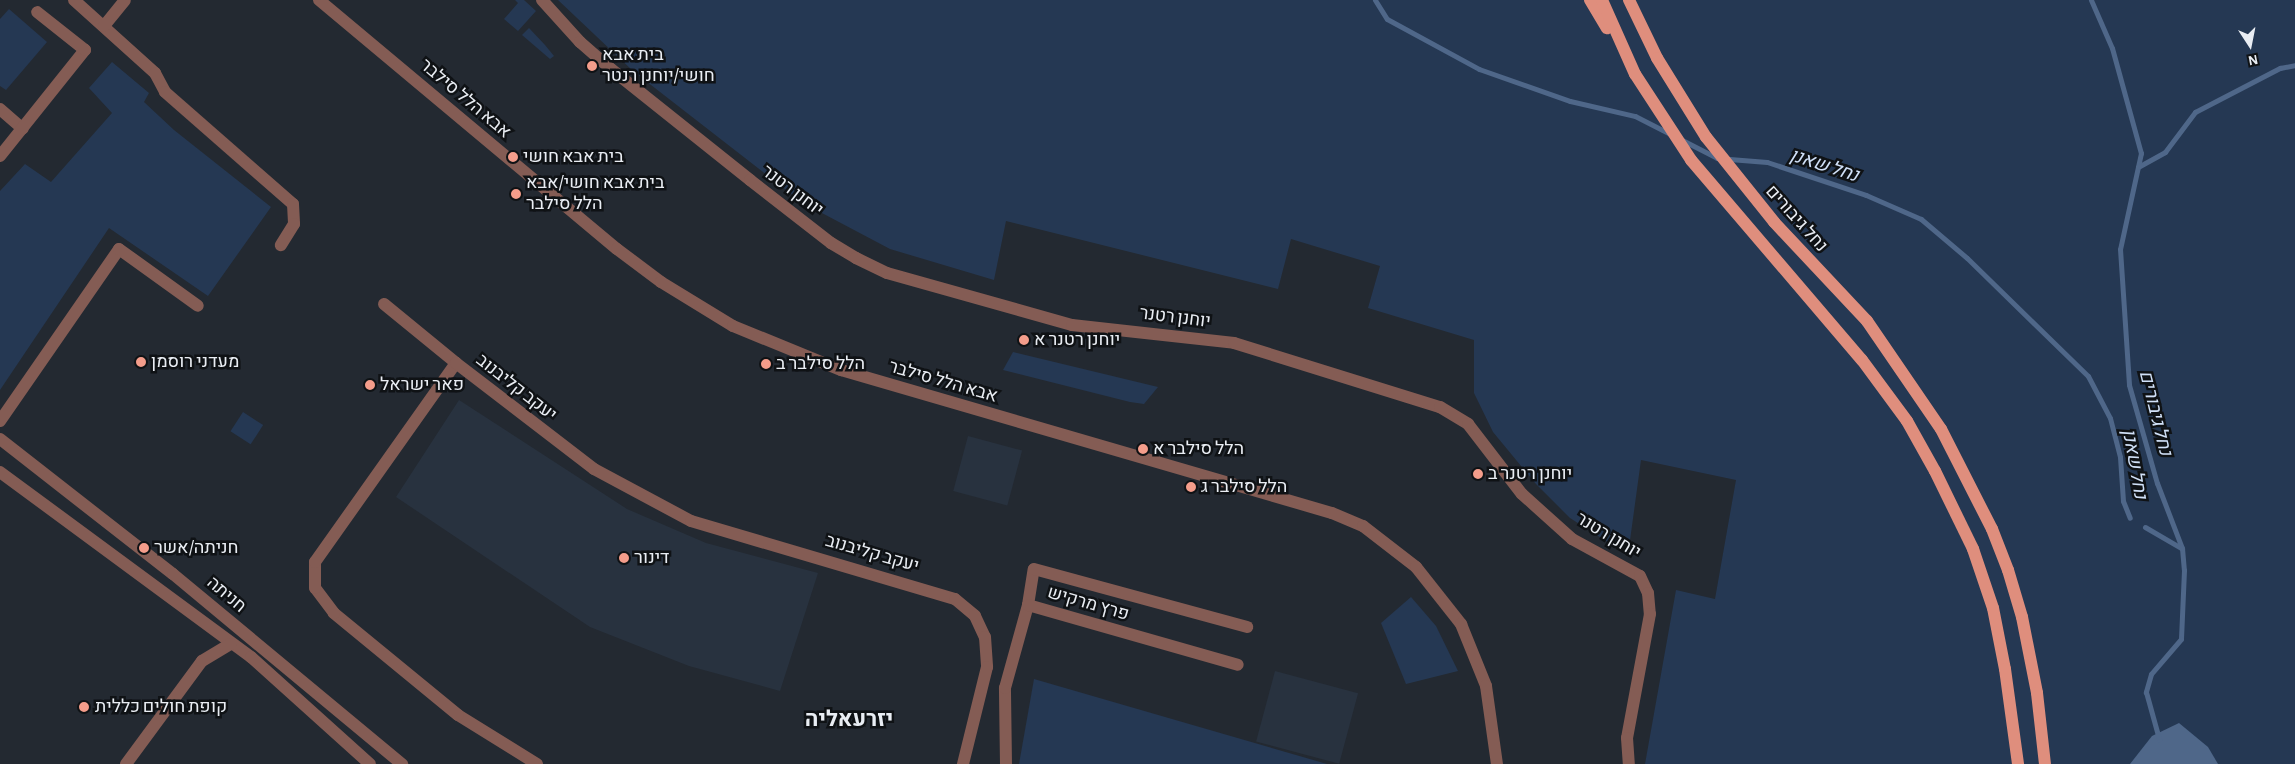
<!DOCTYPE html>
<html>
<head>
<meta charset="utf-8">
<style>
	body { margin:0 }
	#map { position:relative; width:2295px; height:764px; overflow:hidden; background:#232931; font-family:"Alegreya Sans",Heebo,sans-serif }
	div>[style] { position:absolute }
	.built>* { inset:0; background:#28323f; transform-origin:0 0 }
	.green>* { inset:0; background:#253853; transform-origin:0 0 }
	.water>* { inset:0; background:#4f6789 }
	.stream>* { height:5px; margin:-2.5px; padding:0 2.5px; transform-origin:2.5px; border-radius:2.5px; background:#4f6789 }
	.minor>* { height:12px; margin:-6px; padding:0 6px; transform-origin:6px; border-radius:6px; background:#845c54 }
	.major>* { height:12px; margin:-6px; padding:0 6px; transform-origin:6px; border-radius:6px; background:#df8e7d }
	.dots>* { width:14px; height:14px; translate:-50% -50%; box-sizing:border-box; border:2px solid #0f1215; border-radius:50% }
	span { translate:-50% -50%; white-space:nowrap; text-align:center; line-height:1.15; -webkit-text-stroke:5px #0f1215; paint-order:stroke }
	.poi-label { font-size:18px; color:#e9edf3 }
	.left { translate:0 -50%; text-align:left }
	.street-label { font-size:18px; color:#e9edf3 }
	.water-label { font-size:19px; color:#d1e1f8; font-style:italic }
	.district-label { font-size:22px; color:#e9edf3; font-weight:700 }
	.north { position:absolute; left:2225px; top:20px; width:50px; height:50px; -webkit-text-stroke:4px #0f1215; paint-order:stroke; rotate:169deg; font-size:14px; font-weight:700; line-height:20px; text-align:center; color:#e9edf3 }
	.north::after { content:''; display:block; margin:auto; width:18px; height:22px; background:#e9edf3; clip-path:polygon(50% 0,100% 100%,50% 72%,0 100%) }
</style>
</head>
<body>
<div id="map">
	<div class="built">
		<i style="clip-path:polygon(459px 400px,627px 509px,706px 543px,818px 573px,780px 691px,689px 666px,590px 627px,396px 497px)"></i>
		<i style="left:968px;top:436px;width:56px;height:57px;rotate:15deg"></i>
		<i style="left:1275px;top:671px;width:86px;height:73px;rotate:15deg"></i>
	</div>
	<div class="green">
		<i style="clip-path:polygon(515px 0,524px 0,536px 11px,518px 31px,504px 19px,518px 3px)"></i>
		<i style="clip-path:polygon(558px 0,2295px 0,2295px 764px,1645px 764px,1676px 590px,1715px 599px,1736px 480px,1641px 460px,1628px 555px,1570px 518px,1536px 484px,1493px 432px,1474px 393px,1474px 340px,1368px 308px,1380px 266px,1291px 239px,1278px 289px,1006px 221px,994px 280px,890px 249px,803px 203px,633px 71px)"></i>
		<i style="clip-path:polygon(9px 9px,47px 42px,6px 90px,0 86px,0 19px)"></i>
		<i style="clip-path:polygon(529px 28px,545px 45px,554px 56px,550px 59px,522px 35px)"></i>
		<i style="clip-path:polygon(112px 62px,149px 93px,144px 102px,174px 130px,271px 207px,208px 296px,109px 228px,0 390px,0 191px,25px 164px,51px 182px,112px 113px,89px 88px)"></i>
		<i style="clip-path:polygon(1013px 352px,1158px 387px,1144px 404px,1130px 402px,1003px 370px)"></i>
		<i style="left:243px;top:412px;width:24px;height:23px;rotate:33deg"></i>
		<i style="clip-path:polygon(1411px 597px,1436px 626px,1458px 671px,1406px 684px,1381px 623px)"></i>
		<i style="clip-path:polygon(1034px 679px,1327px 764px,1019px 764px)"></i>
	</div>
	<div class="water">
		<i style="clip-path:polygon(2179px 723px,2208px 747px,2218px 764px,2130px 764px,2152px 736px)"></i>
	</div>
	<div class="stream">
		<i style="left:1375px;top:0;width:22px;rotate:58deg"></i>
		<i style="left:1387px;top:19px;width:105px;rotate:28.5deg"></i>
		<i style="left:1479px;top:69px;width:96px;rotate:19.4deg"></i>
		<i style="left:1570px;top:101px;width:67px;rotate:13deg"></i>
		<i style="left:1635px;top:116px;width:39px;rotate:27deg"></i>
		<i style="left:2091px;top:0;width:52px;rotate:66.4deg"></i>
		<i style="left:2112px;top:48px;width:109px;rotate:74.6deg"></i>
		<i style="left:2141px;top:153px;width:98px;rotate:102.3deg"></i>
		<i style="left:2120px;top:249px;width:136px;rotate:86.2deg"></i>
		<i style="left:2129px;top:385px;width:102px;rotate:74.1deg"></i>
		<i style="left:2157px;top:483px;width:70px;rotate:69deg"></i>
		<i style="left:2182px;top:548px;width:22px;rotate:85deg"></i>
		<i style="left:2184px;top:570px;width:69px;rotate:92.5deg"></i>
		<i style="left:2181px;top:639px;width:46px;rotate:130.6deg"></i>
		<i style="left:2151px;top:674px;width:19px;rotate:106deg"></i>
		<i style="left:2146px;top:692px;width:49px;rotate:74.5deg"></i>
		<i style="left:1682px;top:140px;width:39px;rotate:27deg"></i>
		<i style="left:1717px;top:158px;width:50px;rotate:4.6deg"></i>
		<i style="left:1767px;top:162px;width:104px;rotate:18.4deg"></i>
		<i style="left:1866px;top:195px;width:60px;rotate:23.6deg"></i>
		<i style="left:1921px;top:219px;width:60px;rotate:40.3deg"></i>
		<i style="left:1967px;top:258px;width:169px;rotate:44.3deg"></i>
		<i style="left:2088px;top:376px;width:47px;rotate:62.4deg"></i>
		<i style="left:2110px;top:418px;width:40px;rotate:75.6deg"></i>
		<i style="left:2120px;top:457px;width:44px;rotate:86.1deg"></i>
		<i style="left:2123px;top:501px;width:18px;rotate:68deg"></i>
		<i style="left:2138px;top:167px;width:31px;rotate:-29deg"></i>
		<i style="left:2165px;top:152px;width:50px;rotate:-53.1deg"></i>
		<i style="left:2195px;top:112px;width:96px;rotate:-27.4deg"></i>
		<i style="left:2280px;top:68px;width:15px;rotate:-11deg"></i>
		<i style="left:2145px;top:527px;width:42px;rotate:30.3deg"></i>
	</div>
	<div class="minor">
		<i style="left:74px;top:0;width:109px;rotate:42deg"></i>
		<i style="left:155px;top:73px;width:21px;rotate:62deg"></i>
		<i style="left:165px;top:92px;width:170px;rotate:41.2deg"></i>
		<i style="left:293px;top:204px;width:20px;rotate:87deg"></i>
		<i style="left:294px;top:224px;width:25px;rotate:122deg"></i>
		<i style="left:319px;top:0;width:388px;rotate:39.9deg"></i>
		<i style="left:617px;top:249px;width:55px;rotate:36.9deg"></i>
		<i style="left:661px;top:282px;width:84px;rotate:31.4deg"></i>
		<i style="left:733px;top:326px;width:117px;rotate:22.2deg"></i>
		<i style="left:841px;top:370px;width:511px;rotate:16.24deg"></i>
		<i style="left:1332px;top:513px;width:34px;rotate:23deg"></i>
		<i style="left:1363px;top:526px;width:67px;rotate:37.7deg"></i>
		<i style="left:1416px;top:567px;width:73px;rotate:51.7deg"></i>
		<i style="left:1461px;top:624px;width:67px;rotate:68deg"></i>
		<i style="left:1486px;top:686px;width:79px;rotate:82deg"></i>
		<i style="left:542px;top:0;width:57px;rotate:47.9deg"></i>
		<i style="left:580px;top:42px;width:41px;rotate:41.1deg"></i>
		<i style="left:611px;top:69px;width:178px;rotate:38.6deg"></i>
		<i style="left:750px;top:180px;width:103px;rotate:37.9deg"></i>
		<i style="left:831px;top:243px;width:29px;rotate:31deg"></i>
		<i style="left:856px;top:258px;width:34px;rotate:26deg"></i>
		<i style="left:887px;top:273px;width:192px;rotate:15.7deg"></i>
		<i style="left:1072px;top:325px;width:163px;rotate:6.3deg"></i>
		<i style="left:1234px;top:343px;width:216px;rotate:17.3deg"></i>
		<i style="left:1440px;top:407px;width:33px;rotate:31deg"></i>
		<i style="left:1468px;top:424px;width:88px;rotate:52.4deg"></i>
		<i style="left:1522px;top:494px;width:67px;rotate:42deg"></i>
		<i style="left:1572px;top:539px;width:77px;rotate:28.6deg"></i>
		<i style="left:1640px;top:576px;width:19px;rotate:65deg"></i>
		<i style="left:1648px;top:593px;width:21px;rotate:85deg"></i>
		<i style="left:1650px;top:614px;width:126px;rotate:100.5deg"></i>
		<i style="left:1627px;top:738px;width:26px;rotate:86deg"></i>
		<i style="left:104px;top:26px;width:33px;rotate:-51deg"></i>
		<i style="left:0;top:109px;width:30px;rotate:41deg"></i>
		<i style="left:0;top:156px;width:136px;rotate:-51.3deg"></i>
		<i style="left:85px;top:50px;width:61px;rotate:-141.6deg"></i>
		<i style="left:384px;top:304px;width:93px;rotate:39.3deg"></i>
		<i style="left:0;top:421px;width:209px;rotate:-55.3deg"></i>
		<i style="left:119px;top:249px;width:97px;rotate:35.8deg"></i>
		<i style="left:0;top:439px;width:219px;rotate:38deg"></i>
		<i style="left:173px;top:574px;width:298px;rotate:39.7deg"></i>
		<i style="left:0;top:472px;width:312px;rotate:36.4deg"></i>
		<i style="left:251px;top:657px;width:160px;rotate:42deg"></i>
		<i style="left:1028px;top:605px;width:36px;rotate:-81deg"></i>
		<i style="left:1034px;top:569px;width:221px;rotate:15.2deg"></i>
		<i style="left:126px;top:764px;width:128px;rotate:-53.6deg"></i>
		<i style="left:202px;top:661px;width:33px;rotate:-31deg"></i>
		<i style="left:537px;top:764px;width:93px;rotate:-148.2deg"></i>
		<i style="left:458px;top:715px;width:161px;rotate:-140.6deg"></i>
		<i style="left:334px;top:613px;width:31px;rotate:-127deg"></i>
		<i style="left:315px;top:588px;width:26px;rotate:-90deg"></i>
		<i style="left:315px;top:562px;width:244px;rotate:-54.7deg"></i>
		<i style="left:456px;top:363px;width:174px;rotate:37.5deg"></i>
		<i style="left:594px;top:469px;width:110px;rotate:28.2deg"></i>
		<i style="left:691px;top:521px;width:275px;rotate:16.5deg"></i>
		<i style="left:955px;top:599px;width:26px;rotate:40deg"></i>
		<i style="left:975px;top:616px;width:23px;rotate:65deg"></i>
		<i style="left:985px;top:637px;width:30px;rotate:86deg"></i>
		<i style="left:987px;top:667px;width:100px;rotate:103.9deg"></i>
		<i style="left:1006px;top:764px;width:76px;rotate:-90.8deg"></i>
		<i style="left:1005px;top:688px;width:86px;rotate:-74.5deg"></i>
		<i style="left:1028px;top:605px;width:218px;rotate:15.9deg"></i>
	</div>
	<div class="major">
		<i style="left:1590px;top:0;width:33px;rotate:59deg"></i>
		<i style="left:1602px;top:0;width:81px;rotate:66deg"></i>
		<i style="left:1635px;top:74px;width:103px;rotate:56.9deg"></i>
		<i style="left:1691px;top:160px;width:263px;rotate:49.5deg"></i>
		<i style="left:1862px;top:360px;width:76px;rotate:53.6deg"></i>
		<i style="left:1907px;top:421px;width:57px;rotate:60.8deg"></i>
		<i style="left:1935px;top:471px;width:87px;rotate:64deg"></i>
		<i style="left:1973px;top:549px;width:62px;rotate:71.3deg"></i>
		<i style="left:1993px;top:608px;width:62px;rotate:78.9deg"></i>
		<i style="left:2005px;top:669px;width:96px;rotate:82.2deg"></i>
		<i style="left:1629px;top:0;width:64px;rotate:64.2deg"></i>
		<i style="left:1657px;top:58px;width:93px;rotate:58.2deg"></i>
		<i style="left:1706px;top:137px;width:109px;rotate:51.3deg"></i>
		<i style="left:1774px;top:222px;width:136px;rotate:46.8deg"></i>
		<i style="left:1867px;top:321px;width:131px;rotate:55.6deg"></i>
		<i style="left:1941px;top:429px;width:112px;rotate:63deg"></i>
		<i style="left:1992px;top:529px;width:44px;rotate:68.7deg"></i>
		<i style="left:2008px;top:570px;width:49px;rotate:73.4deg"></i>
		<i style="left:2022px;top:617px;width:77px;rotate:78.8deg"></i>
		<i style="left:2037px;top:693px;width:71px;rotate:83.6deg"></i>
	</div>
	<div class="dots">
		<i style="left:592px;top:66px;background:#f49d8b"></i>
		<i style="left:513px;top:157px;background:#f49d8b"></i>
		<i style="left:516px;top:194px;background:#f49d8b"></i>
		<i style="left:1024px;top:340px;background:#f49d8b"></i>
		<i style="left:141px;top:362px;background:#f49d8b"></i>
		<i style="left:766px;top:364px;background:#f49d8b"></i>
		<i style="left:370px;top:385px;background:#f49d8b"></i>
		<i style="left:1143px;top:449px;background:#f49d8b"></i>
		<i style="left:1478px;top:474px;background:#f49d8b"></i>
		<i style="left:1191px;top:487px;background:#f49d8b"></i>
		<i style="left:144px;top:548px;background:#f49d8b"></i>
		<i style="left:624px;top:558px;background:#f49d8b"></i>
		<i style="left:84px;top:707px;background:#f49d8b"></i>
	</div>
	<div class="poi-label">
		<span class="left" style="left:602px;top:66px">בית אבא<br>חושי/יוחנן רנטר</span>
		<span class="left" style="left:523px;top:157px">בית אבא חושי</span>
		<span class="left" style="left:526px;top:194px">בית אבא חושי/אבא<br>הלל סילבר</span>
		<span class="left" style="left:1034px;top:340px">יוחנן רטנר א</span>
		<span class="left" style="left:151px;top:362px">מעדני רוסמן</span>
		<span class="left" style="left:776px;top:364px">הלל סילבר ב</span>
		<span class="left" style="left:380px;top:385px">פאר ישראל</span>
		<span class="left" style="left:1153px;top:449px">הלל סילבר א</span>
		<span class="left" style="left:1488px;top:474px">יוחנן רטנר ב</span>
		<span class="left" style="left:1201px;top:487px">הלל סילבר ג</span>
		<span class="left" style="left:154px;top:548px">חניתה/אשר</span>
		<span class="left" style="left:634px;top:558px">דינור</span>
		<span class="left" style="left:95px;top:707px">קופת חולים כללית</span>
	</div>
	<div class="street-label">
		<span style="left:465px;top:99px;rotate:40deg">אבא הלל סילבר</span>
		<span style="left:792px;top:191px;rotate:37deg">יוחנן רטנר</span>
		<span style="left:1796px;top:219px;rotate:48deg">נחל גיבורים</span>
		<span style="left:1175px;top:318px;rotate:7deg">יוחנן רטנר</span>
		<span style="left:943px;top:382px;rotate:16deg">אבא הלל סילבר</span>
		<span style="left:516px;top:388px;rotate:38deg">יעקב קליבנוב</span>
		<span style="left:1608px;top:536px;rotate:31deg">יוחנן רטנר</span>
		<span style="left:872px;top:554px;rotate:16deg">יעקב קליבנוב</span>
		<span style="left:226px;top:595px;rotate:40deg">חניתה</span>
		<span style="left:1088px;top:604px;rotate:16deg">פרץ מרקיש</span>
	</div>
	<div class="water-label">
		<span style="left:1824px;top:166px;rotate:18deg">נחל שאנן</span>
		<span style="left:2155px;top:413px;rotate:76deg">נחל גיבורים</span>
		<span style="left:2134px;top:464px;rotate:80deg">נחל שאנן</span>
	</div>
	<div class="district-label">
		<span style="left:849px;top:720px">יזרעאליה</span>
	</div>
	<div class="north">N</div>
</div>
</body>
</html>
